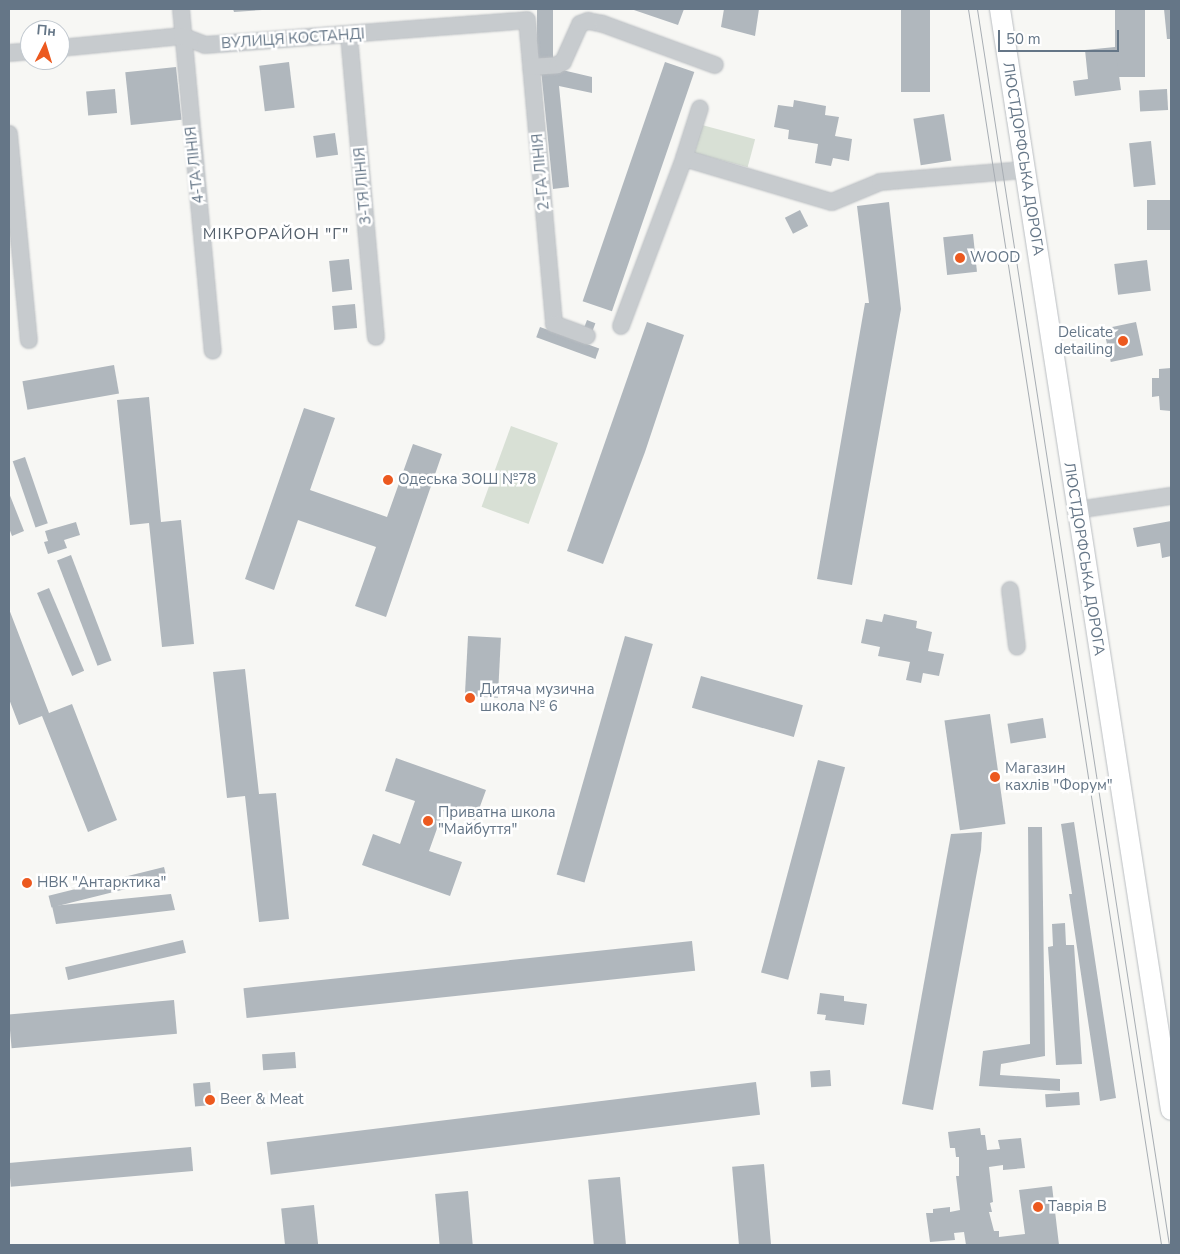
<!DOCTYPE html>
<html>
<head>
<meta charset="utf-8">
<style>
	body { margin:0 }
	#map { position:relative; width:1180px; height:1254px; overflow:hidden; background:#f7f7f4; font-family:"Nunito Sans",sans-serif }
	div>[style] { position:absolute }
	.green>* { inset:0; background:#d8e0d5; transform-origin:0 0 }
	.building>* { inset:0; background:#b0b7bd; transform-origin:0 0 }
	.roads { filter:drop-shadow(0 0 1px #babec2) drop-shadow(0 0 1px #babec2) }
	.minor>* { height:16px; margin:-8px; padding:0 8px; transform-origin:8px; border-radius:8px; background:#c7cbce }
	.major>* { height:20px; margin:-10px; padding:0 10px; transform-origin:10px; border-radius:10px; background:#fff }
	.tram>* { height:1px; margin:-0.5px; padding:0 0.5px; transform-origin:0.5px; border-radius:0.5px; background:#a7adb3 }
	.dots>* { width:14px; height:14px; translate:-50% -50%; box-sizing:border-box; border:2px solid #fff; border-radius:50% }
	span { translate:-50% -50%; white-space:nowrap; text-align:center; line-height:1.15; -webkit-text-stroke:5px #fff; paint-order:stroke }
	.street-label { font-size:15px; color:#657687 }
	.poi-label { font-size:15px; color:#657687 }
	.left { translate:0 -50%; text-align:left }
	.right { translate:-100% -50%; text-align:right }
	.neighbourhood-label { font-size:16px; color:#535f6b; letter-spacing:1px }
	.frame { position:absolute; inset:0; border:10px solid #657687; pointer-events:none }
	.north { position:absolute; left:20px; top:20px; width:50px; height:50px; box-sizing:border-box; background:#fff; border:1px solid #c1c8cf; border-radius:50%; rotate:5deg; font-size:14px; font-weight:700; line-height:20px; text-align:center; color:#657687 }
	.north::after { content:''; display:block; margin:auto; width:18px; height:22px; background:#ec591f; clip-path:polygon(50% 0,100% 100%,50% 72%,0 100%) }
	.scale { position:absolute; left:998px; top:30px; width:121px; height:22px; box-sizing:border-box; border:2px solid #657687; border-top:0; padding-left:6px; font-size:15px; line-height:18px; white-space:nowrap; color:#657687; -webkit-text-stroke:4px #fff; paint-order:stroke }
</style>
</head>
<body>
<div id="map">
	<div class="green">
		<i style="left:702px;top:125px;width:55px;height:29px;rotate:15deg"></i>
		<i style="left:511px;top:426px;width:50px;height:86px;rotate:20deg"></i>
	</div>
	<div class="building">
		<i style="clip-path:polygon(233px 9px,262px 9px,262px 10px,234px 12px)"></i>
		<i style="left:537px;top:9px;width:16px;height:51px"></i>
		<i style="clip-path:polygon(631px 9px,684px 9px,678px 25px)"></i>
		<i style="clip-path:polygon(724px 9px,759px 9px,755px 36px,721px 27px)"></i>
		<i style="left:901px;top:9px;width:29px;height:83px"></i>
		<i style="left:1115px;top:9px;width:30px;height:68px"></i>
		<i style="clip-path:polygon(1164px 9px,1171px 9px,1171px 39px,1167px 39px)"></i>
		<i style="clip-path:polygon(1115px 47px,1121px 90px,1075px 96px,1073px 81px,1088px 79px,1085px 50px)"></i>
		<i style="left:289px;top:62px;width:46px;height:30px;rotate:83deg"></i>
		<i style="left:665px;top:62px;width:31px;height:253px;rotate:19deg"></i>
		<i style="left:176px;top:67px;width:53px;height:51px;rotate:84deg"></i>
		<i style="clip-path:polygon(558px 69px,592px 77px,592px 93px,559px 86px,569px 187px,553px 189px,541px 70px)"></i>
		<i style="left:115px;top:89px;width:24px;height:29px;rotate:85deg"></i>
		<i style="left:1167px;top:89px;width:21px;height:28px;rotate:87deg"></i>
		<i style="clip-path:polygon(794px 100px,826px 106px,825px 115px,839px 117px,835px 136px,852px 139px,849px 161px,833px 158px,831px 166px,815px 163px,818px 144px,788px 139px,789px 130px,774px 127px,778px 105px,793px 107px)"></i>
		<i style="left:944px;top:114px;width:47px;height:31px;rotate:81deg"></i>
		<i style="left:335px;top:133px;width:22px;height:22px;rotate:82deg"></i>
		<i style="left:1151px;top:141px;width:44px;height:22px;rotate:84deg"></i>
		<i style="left:1171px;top:200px;width:30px;height:24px;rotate:90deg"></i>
		<i style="clip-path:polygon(889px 202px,901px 309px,852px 585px,817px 579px,865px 303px,869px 303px,857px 206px)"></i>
		<i style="left:800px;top:210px;width:18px;height:17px;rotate:63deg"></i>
		<i style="left:973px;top:234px;width:38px;height:30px;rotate:84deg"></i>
		<i style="left:349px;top:259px;width:31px;height:20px;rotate:84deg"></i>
		<i style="left:1147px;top:260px;width:31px;height:33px;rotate:83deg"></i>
		<i style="left:355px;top:304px;width:24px;height:23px;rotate:85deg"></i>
		<i style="left:587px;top:320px;width:9px;height:9px;rotate:21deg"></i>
		<i style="clip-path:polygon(647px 322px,684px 335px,645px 452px,603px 564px,567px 551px)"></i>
		<i style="left:1136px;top:322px;width:34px;height:33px;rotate:78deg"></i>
		<i style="left:540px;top:327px;width:63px;height:11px;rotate:20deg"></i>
		<i style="left:114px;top:365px;width:29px;height:93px;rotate:80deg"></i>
		<i style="clip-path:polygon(1171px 368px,1171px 411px,1160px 410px,1159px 396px,1152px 397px,1152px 378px,1159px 378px,1159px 369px)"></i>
		<i style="clip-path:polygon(149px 397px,161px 522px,181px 520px,194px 644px,162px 647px,149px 523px,130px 525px,117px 400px)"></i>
		<i style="clip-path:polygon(304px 408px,335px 418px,310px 490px,387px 517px,413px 444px,442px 454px,386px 617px,355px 606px,376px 547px,298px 520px,274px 590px,245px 579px)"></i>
		<i style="left:25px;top:457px;width:70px;height:13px;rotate:71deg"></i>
		<i style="clip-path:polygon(9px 493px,24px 531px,12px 536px,9px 528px)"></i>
		<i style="clip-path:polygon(1171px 521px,1171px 556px,1162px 558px,1160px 543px,1137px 547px,1133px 528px)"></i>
		<i style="clip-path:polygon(76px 522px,80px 535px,64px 540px,67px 548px,48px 554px,44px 542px,48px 541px,45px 531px)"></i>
		<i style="left:71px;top:555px;width:113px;height:15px;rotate:69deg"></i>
		<i style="left:49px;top:588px;width:90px;height:13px;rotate:67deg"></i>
		<i style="clip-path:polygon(9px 609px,49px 713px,72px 704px,117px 820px,88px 832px,42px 716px,19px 725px,9px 699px)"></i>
		<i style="clip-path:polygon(884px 614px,917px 621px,916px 628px,932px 632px,928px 651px,944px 654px,939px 676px,923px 673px,921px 683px,906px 680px,910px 662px,878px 656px,880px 647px,861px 643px,866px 619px,882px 622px)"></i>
		<i style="left:468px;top:636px;width:33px;height:60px;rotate:3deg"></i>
		<i style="left:625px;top:636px;width:29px;height:248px;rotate:16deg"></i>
		<i style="clip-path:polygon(245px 669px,259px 794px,276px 793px,289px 919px,259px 922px,245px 796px,227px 798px,213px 672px)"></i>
		<i style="left:701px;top:676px;width:106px;height:33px;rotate:16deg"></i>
		<i style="left:990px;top:714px;width:111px;height:46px;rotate:82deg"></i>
		<i style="left:1043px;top:718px;width:20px;height:36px;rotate:81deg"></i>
		<i style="clip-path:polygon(396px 758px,486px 790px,475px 820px,444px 809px,429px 851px,462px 862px,450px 896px,362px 865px,373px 834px,400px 844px,415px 801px,385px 791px)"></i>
		<i style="left:818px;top:760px;width:28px;height:220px;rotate:15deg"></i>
		<i style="clip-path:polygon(1074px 822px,1116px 1098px,1100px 1101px,1069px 894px,1072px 894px,1061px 824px)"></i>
		<i style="clip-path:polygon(1028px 827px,1042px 827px,1045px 1056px,1001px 1064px,1000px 1075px,1060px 1079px,1060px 1091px,979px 1086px,983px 1051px,1030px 1044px)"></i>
		<i style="clip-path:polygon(982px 832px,981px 850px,933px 1110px,902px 1104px,951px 834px)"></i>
		<i style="left:164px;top:867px;width:12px;height:119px;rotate:76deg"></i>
		<i style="clip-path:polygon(171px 894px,175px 910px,56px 924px,52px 906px)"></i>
		<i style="clip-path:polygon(1065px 923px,1066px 945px,1074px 945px,1082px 1064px,1056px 1065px,1048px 947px,1053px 946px,1052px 924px)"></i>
		<i style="left:183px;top:940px;width:13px;height:121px;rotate:77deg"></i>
		<i style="left:692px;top:941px;width:30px;height:451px;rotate:84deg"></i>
		<i style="clip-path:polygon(820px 993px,844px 996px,844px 1001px,867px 1004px,864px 1025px,825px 1020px,826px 1015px,817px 1014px)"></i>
		<i style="left:174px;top:1000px;width:34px;height:166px;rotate:85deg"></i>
		<i style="left:295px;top:1052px;width:16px;height:33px;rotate:86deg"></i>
		<i style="left:830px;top:1070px;width:16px;height:20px;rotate:86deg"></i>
		<i style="left:210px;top:1082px;width:23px;height:17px;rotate:85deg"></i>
		<i style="left:756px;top:1082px;width:33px;height:493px;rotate:83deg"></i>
		<i style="left:1079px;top:1092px;width:13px;height:34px;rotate:86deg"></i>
		<i style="clip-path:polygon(980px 1128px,981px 1135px,985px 1135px,987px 1150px,1000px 1149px,998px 1140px,1021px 1138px,1025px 1168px,1003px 1170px,1003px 1165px,989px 1167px,993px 1202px,990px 1203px,992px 1212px,989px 1212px,994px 1231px,999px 1231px,999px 1237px,1025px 1234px,1019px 1190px,1052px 1186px,1059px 1245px,966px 1245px,964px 1232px,954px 1233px,955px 1240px,930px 1242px,926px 1213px,933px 1213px,933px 1209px,950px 1207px,950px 1212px,960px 1210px,956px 1176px,959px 1176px,959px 1157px,956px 1157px,955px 1148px,950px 1148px,948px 1132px)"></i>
		<i style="left:191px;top:1147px;width:24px;height:183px;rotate:85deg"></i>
		<i style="left:764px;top:1164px;width:81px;height:32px;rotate:85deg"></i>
		<i style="left:620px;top:1177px;width:68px;height:32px;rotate:85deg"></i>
		<i style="left:468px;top:1191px;width:54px;height:33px;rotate:85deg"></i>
		<i style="left:314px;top:1205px;width:40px;height:33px;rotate:84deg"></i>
	</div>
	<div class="roads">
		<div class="minor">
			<i style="left:181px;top:9px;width:343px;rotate:84.7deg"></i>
			<i style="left:349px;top:36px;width:302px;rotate:84.9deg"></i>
			<i style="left:60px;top:48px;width:123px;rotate:-5.6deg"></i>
			<i style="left:182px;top:36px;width:25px;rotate:21deg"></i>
			<i style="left:205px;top:45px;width:323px;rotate:-4.4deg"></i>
			<i style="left:527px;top:20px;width:305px;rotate:84.9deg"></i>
			<i style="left:554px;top:324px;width:35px;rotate:20deg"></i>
			<i style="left:9px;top:53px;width:21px;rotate:-5deg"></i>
			<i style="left:531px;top:67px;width:26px;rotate:-4deg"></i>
			<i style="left:557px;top:65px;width:7px;rotate:-27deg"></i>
			<i style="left:563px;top:62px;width:42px;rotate:-65.9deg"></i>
			<i style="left:580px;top:24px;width:9px;rotate:-21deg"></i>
			<i style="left:588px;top:21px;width:15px;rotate:11deg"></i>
			<i style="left:603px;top:24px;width:119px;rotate:20.1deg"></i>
			<i style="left:9px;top:134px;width:207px;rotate:84.5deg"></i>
			<i style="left:684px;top:158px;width:154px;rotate:16.6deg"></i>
			<i style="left:832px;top:202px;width:52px;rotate:-22.6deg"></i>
			<i style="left:880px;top:182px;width:144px;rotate:-4.8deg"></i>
			<i style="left:621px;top:326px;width:179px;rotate:-69.4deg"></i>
			<i style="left:684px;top:158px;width:52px;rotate:-72.3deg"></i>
			<i style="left:1077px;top:510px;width:95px;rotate:-8.5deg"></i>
			<i style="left:1010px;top:590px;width:57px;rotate:83deg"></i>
		</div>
		<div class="major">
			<i style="left:1000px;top:9px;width:1114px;rotate:81.17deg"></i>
		</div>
	</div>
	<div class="tram">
		<i style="left:968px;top:9px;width:1251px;rotate:81.12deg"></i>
		<i style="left:977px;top:9px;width:1251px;rotate:81.17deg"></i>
	</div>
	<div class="dots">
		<i style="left:960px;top:258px;background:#ec591f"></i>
		<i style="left:1123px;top:341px;background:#ec591f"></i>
		<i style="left:388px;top:480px;background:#ec591f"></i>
		<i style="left:470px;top:698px;background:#ec591f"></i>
		<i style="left:995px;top:777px;background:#ec591f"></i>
		<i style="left:428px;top:821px;background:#ec591f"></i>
		<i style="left:27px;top:883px;background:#ec591f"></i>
		<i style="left:210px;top:1100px;background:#ec591f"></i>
		<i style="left:1038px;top:1207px;background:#ec591f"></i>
	</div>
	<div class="street-label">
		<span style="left:293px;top:39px;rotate:-4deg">ВУЛИЦЯ КОСТАНДІ</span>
		<span style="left:1023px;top:159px;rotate:81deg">ЛЮСТДОРФСЬКА ДОРОГА</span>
		<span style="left:195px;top:165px;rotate:-96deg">4-ТА ЛІНІЯ</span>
		<span style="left:541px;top:172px;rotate:-95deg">2-ГА ЛІНІЯ</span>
		<span style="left:363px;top:186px;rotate:-95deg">3-ТЯ ЛІНІЯ</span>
		<span style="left:1084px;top:559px;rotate:81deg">ЛЮСТДОРФСЬКА ДОРОГА</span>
	</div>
	<div class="poi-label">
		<span class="left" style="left:970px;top:258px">WOOD</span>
		<span class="right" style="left:1113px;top:341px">Delicate<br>detailing</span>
		<span class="left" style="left:398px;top:480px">Одеська ЗОШ №78</span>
		<span class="left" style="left:480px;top:698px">Дитяча музична<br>школа № 6</span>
		<span class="left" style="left:1005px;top:777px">Магазин<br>кахлів "Форум"</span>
		<span class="left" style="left:438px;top:821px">Приватна школа<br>"Майбуття"</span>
		<span class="left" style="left:37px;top:883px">НВК "Антарктика"</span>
		<span class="left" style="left:220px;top:1100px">Beer &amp; Meat</span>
		<span class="left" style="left:1048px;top:1207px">Таврія В</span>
	</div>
	<div class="neighbourhood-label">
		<span style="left:276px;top:234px">МІКРОРАЙОН "Г"</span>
	</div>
	<div class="frame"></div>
	<div class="north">Пн</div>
	<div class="scale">50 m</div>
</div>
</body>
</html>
